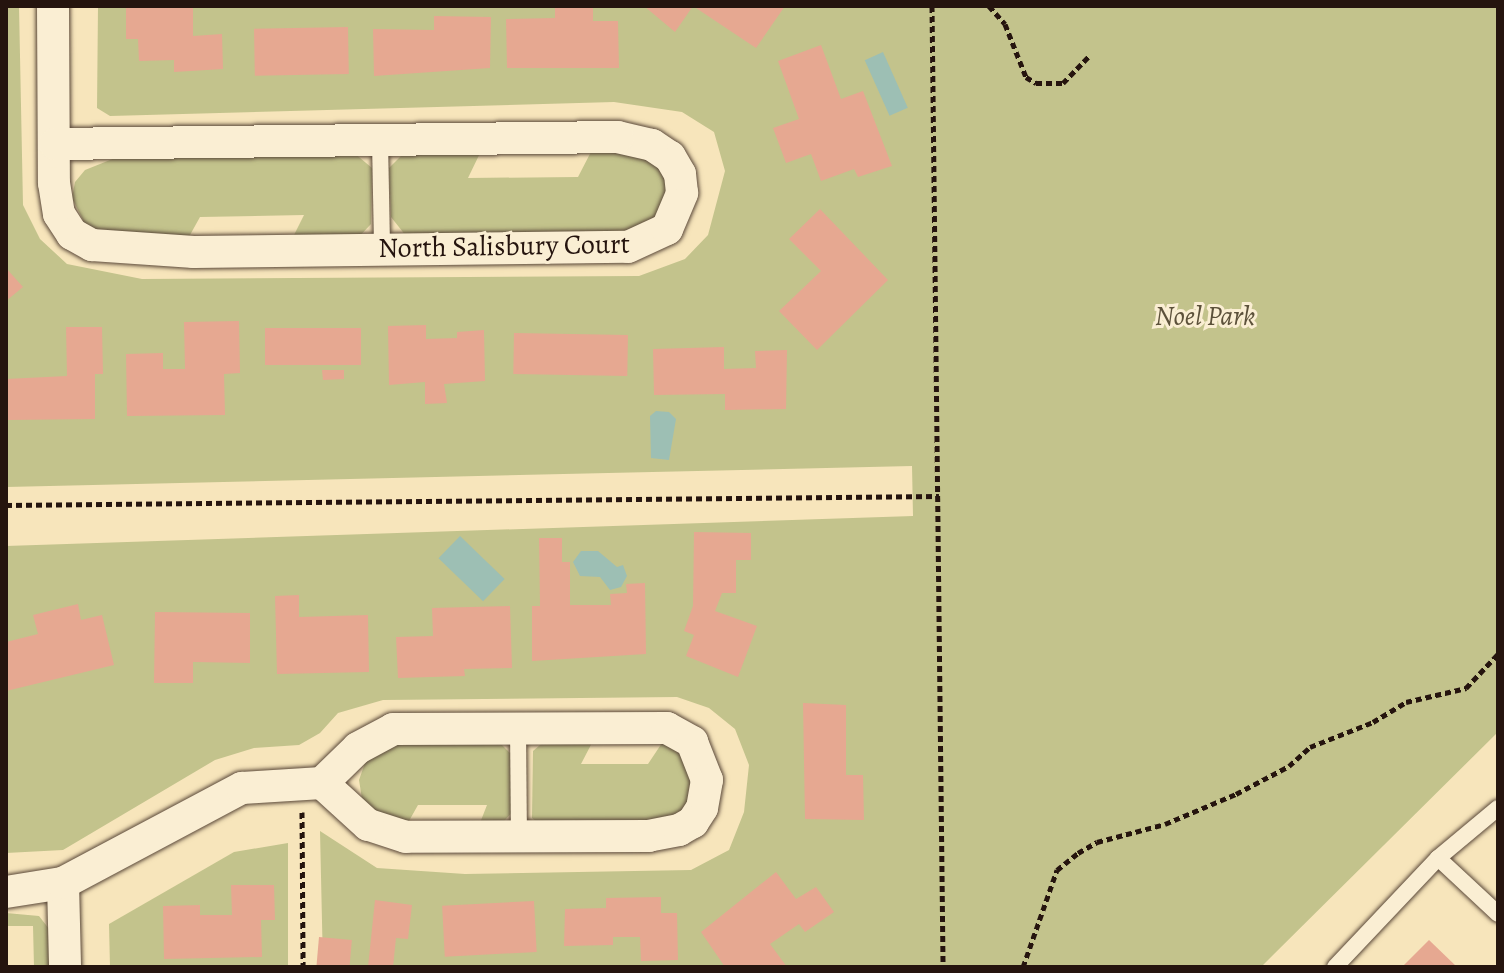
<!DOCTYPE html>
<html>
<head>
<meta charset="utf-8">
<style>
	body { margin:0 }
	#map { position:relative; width:1504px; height:973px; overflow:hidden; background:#f7e5bb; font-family:Alegreya,serif }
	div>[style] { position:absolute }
	.green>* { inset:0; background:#c3c38c }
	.water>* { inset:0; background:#9dbfb4; transform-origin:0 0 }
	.building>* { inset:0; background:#e6a891; transform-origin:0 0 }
	.path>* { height:5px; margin-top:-2.5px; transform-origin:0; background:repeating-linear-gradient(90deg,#25140e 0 6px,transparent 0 10px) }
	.roads { filter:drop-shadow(0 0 2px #5a4839) drop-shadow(0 0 2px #5a4839) }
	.service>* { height:16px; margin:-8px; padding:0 8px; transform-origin:8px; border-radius:8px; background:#faeed3 }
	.minor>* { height:32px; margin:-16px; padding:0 16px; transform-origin:16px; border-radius:16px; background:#faeed3 }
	span { translate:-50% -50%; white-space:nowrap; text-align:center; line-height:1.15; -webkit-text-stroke:6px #faeed3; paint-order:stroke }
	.street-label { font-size:28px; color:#25140e }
	.park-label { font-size:28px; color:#5c513a; font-style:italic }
	.frame { position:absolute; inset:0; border:8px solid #25140e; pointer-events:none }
</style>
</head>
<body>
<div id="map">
	<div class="green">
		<i style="clip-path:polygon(6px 6px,19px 6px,23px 205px,40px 239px,67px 264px,142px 279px,639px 276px,685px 259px,708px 235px,725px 171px,714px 132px,682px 112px,614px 102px,110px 116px,97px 108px,98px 6px,1498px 6px,1498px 732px,1261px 967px,323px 967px,320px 831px,377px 868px,465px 874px,691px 870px,729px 850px,744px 812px,749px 765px,735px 729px,709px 708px,677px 697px,383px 700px,338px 713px,320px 733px,299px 745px,254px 748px,215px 760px,63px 850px,6px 853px,6px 546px,913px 516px,912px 466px,6px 487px)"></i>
		<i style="clip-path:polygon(593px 148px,620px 148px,658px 165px,667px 177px,667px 212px,638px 236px,410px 241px,391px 217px,389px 168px,406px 151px,482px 149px,468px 178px,578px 177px)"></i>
		<i style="clip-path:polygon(353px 152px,372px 168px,371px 224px,354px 242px,290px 243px,304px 215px,200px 217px,185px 244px,89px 232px,72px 198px,75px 182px,85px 170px,125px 154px)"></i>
		<i style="clip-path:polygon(496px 739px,514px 757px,515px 809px,498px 828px,478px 828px,487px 805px,418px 805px,405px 828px,363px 805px,359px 780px,365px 763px,392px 742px)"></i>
		<i style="clip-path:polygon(547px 739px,594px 739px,581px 764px,648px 764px,664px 740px,682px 749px,697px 774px,684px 820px,546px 829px,532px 818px,533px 751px)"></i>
		<i style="clip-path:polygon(288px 843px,288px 967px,110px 967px,109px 924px,234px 852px)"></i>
		<i style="clip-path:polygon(6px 913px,39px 916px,53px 934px,54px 967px,34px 967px,33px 926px,6px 926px)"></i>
	</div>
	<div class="water">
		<i style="left:883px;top:52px;width:61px;height:20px;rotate:66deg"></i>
		<i style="clip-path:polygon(656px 411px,669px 412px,676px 419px,669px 460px,651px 458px,650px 416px)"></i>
		<i style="left:460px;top:536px;width:62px;height:31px;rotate:44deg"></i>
		<i style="clip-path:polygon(581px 551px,598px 551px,617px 567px,623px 565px,627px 576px,621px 587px,610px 590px,600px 577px,580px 576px,573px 562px)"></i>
	</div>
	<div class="building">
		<i style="clip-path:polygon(126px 6px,193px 6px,193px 36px,222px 34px,223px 69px,174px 72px,174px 60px,139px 61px,138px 39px,126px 39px)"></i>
		<i style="clip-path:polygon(555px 6px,593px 6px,593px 21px,618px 21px,619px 68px,507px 68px,506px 19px,555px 18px)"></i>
		<i style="clip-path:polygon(644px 6px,785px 6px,756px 48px,693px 6px,675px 32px)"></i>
		<i style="clip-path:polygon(434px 16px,491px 17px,490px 68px,374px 76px,373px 29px,434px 30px)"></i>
		<i style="left:348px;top:27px;width:47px;height:94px;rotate:89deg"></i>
		<i style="clip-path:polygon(821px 45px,841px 99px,863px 91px,892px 166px,858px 177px,854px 169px,821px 181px,811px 154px,786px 163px,773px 128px,799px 119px,778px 61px)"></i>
		<i style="clip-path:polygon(820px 209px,888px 280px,817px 350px,779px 311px,821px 271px,789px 239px)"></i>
		<i style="clip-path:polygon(6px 268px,23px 287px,6px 301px)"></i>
		<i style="clip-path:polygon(239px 321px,240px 373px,224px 374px,225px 415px,127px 416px,126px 354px,163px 353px,163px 369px,185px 369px,184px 322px)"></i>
		<i style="clip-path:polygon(426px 325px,426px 339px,457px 338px,457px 332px,484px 330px,485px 381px,444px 384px,447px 403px,425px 404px,425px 382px,389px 385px,388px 326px)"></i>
		<i style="clip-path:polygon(66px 327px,102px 327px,103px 374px,95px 374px,95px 419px,6px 420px,6px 379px,67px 376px)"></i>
		<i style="left:265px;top:328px;width:96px;height:37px"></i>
		<i style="left:514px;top:333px;width:114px;height:41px;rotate:1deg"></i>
		<i style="clip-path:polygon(724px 347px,724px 369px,756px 368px,755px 351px,787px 350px,786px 409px,725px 410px,725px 394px,654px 395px,653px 349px)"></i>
		<i style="clip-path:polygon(322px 370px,344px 370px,344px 379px,323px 380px)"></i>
		<i style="clip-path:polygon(694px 532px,751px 533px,751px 560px,736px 560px,736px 593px,722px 593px,715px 611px,757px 626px,738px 677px,686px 656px,694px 635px,684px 631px,693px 606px)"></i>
		<i style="clip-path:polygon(539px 538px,562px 538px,562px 562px,570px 562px,570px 605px,611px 605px,610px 594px,627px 593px,626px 584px,645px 583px,646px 654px,532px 661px,532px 606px,540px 606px)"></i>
		<i style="clip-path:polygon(299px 595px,299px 617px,368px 615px,369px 672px,277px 674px,275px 596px)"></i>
		<i style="clip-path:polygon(78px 604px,81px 620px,102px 615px,114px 665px,6px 691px,6px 642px,38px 634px,33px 615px)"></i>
		<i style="clip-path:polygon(510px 606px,512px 668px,464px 669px,465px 676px,398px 678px,396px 637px,433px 636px,432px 608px)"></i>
		<i style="clip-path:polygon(155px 612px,250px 613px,250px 663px,193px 662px,193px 683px,154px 683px)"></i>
		<i style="clip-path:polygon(803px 703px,846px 705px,846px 775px,863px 775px,864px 820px,805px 819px)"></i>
		<i style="clip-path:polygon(776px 872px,796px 899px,816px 887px,834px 912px,805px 932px,799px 924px,770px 944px,787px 967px,725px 967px,701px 932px)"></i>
		<i style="clip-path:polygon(231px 885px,274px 885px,275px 920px,261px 920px,262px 957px,164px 959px,163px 906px,200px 905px,200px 915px,232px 915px)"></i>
		<i style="clip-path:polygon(661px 897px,661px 913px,677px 913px,678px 960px,641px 961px,640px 937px,613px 937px,613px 945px,564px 946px,565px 909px,606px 908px,606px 898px)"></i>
		<i style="clip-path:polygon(375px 900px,412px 905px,408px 939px,396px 938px,393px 967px,368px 967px)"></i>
		<i style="left:534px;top:901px;width:51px;height:92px;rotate:87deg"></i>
		<i style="left:319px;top:937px;width:33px;height:30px;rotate:5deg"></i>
		<i style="clip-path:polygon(1429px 940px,1457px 967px,1402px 967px)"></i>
	</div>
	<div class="path">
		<i style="left:932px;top:6px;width:961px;rotate:89.34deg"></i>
		<i style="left:989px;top:6px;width:24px;rotate:48deg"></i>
		<i style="left:1005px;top:24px;width:57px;rotate:68.4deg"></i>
		<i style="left:1026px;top:77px;width:12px;rotate:31deg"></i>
		<i style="left:1036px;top:83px;width:27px"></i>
		<i style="left:1063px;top:83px;width:40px;rotate:-46deg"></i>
		<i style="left:6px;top:505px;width:933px;rotate:-0.55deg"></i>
		<i style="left:302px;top:812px;width:155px;rotate:89.6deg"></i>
		<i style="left:1023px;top:967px;width:103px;rotate:-70.7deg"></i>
		<i style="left:1057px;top:870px;width:27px;rotate:-39deg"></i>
		<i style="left:1078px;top:853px;width:22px;rotate:-30deg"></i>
		<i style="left:1097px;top:842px;width:70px;rotate:-14.8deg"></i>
		<i style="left:1165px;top:824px;width:77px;rotate:-22.9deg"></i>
		<i style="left:1236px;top:794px;width:60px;rotate:-27.8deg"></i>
		<i style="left:1289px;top:766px;width:28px;rotate:-42deg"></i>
		<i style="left:1310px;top:747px;width:68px;rotate:-21.6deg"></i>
		<i style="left:1373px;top:722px;width:39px;rotate:-31deg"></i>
		<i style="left:1406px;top:702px;width:62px;rotate:-13.1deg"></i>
		<i style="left:1466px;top:688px;width:47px;rotate:-46.7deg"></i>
	</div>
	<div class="roads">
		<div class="service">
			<i style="left:380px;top:141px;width:108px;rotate:88.9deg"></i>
			<i style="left:518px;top:727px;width:109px;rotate:89.5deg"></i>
			<i style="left:1438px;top:858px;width:78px;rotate:-39.8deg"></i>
			<i style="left:1335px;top:967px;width:150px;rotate:-46.6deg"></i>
			<i style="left:1438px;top:858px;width:82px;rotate:43deg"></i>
		</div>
		<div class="minor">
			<i style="left:53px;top:6px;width:177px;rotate:89.7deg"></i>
			<i style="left:54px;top:183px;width:31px;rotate:81deg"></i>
			<i style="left:59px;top:214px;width:24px;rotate:57deg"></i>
			<i style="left:72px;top:234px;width:23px;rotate:29deg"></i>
			<i style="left:92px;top:245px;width:102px;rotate:3.9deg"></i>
			<i style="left:194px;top:252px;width:434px;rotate:-0.7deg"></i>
			<i style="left:628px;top:247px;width:43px;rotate:-24.8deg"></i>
			<i style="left:667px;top:229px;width:39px;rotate:-67deg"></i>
			<i style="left:682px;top:193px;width:19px;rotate:-96deg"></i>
			<i style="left:680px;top:174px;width:20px;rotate:-120deg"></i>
			<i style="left:670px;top:157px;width:22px;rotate:-146deg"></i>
			<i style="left:652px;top:145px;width:35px;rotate:-167deg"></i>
			<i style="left:618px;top:137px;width:563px;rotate:179.29deg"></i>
			<i style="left:63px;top:883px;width:84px;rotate:88.6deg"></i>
			<i style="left:6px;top:892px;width:58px;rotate:-9deg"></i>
			<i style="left:63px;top:883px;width:203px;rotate:-28deg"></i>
			<i style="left:242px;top:788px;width:80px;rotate:-3.6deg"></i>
			<i style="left:322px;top:783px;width:50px;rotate:-44.2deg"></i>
			<i style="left:358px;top:748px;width:40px;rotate:-28deg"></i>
			<i style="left:393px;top:729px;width:274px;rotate:-0.2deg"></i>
			<i style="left:667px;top:728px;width:29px;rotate:29deg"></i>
			<i style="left:692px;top:742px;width:41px;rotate:68.5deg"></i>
			<i style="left:707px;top:780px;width:28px;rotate:100deg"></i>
			<i style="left:702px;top:808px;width:17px;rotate:123deg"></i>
			<i style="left:693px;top:822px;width:16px;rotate:150deg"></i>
			<i style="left:679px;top:830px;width:31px;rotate:169deg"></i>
			<i style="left:649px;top:836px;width:243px;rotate:179.8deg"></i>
			<i style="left:406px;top:837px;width:40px;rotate:-162deg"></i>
			<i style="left:368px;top:825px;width:62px;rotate:-137.6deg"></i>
		</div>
	</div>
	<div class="street-label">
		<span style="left:504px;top:246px;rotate:-1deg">North Salisbury Court</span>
	</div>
	<div class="park-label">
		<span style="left:1205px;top:316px">Noel Park</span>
	</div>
	<div class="frame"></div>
</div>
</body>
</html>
